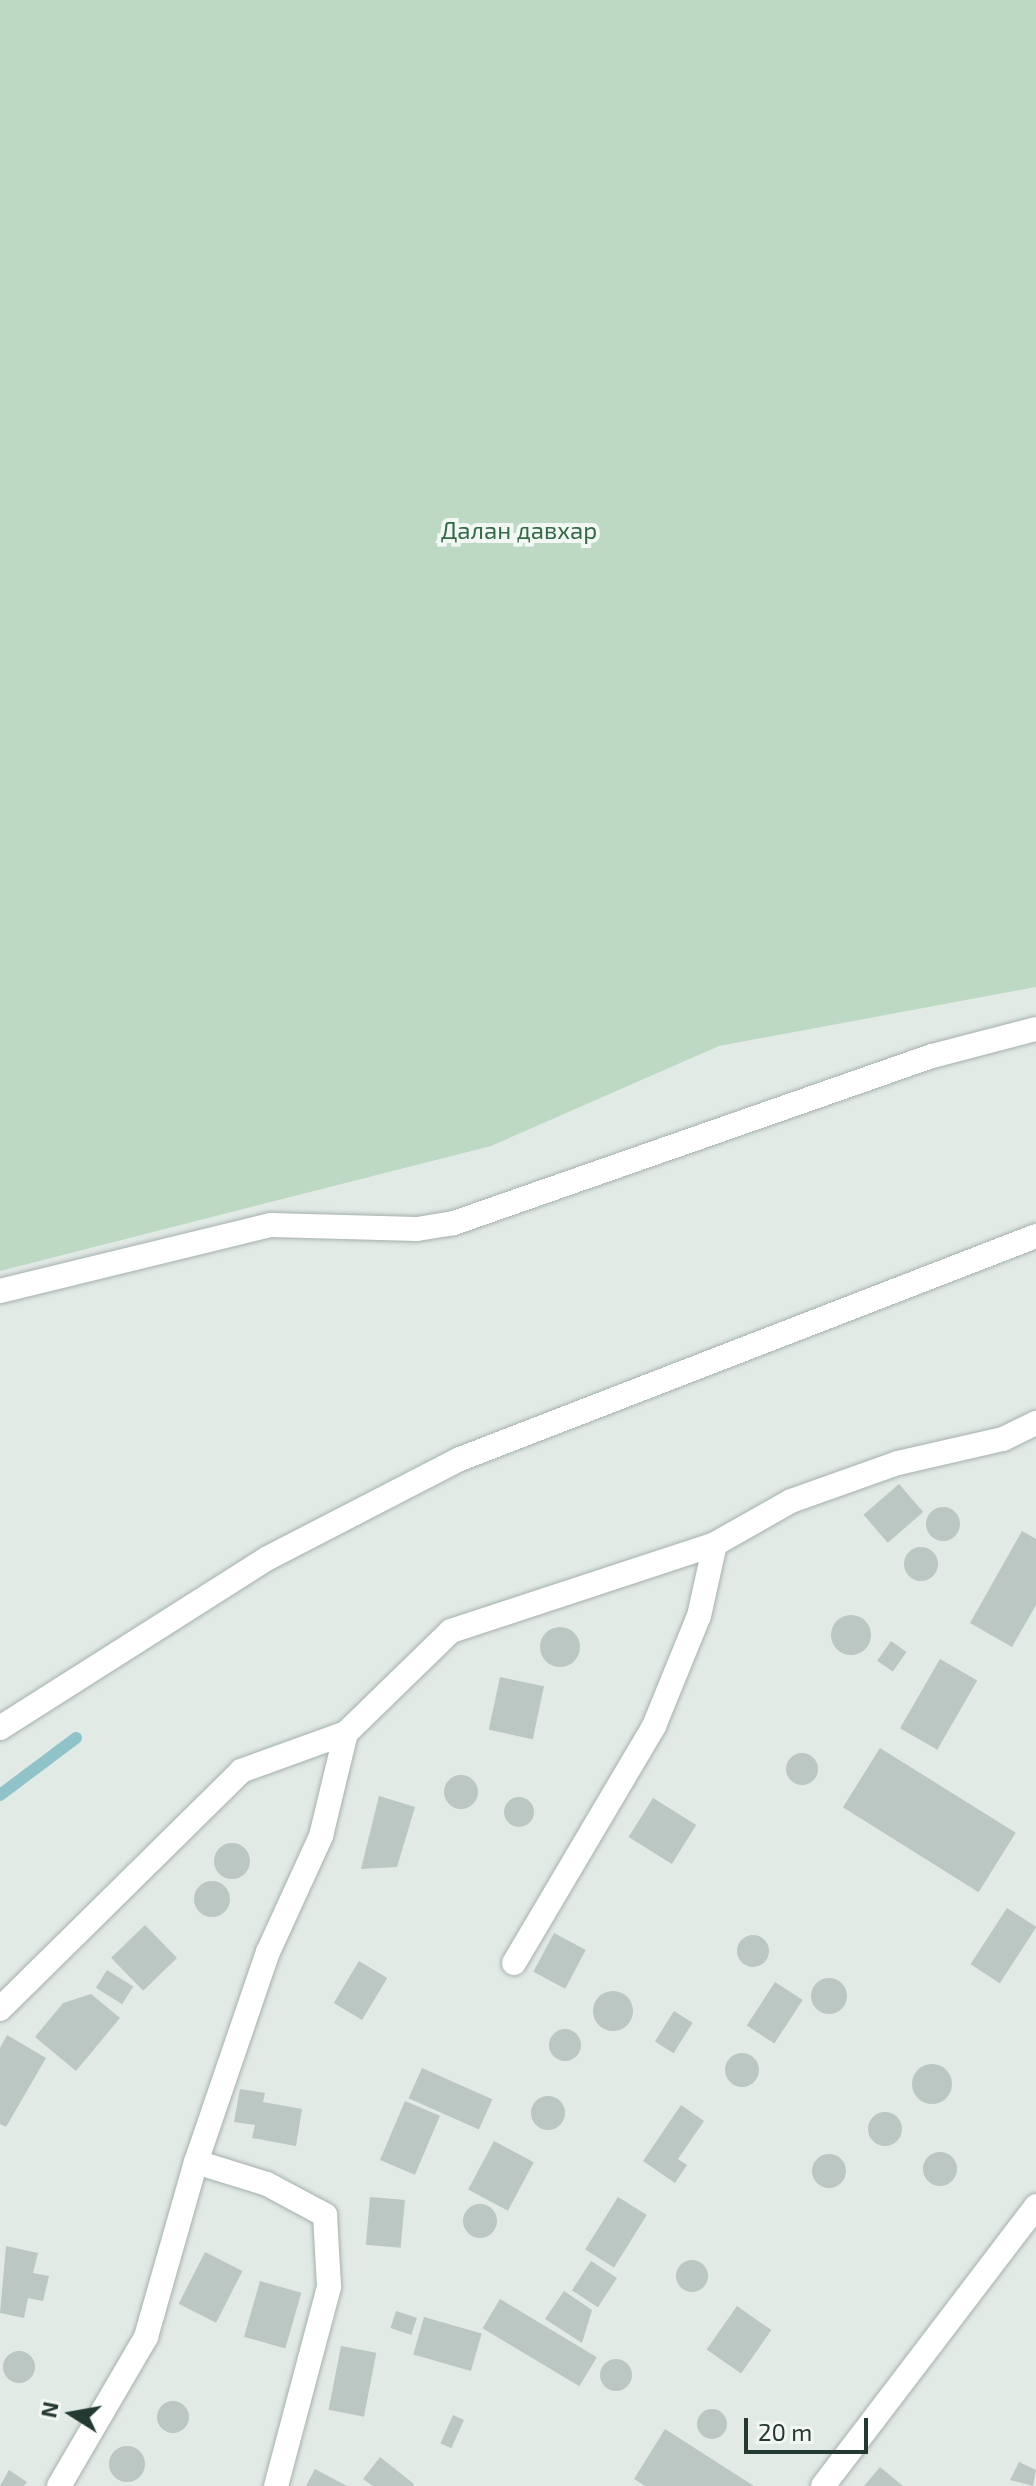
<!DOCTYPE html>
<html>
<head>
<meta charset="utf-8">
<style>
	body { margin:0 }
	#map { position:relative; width:1036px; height:2486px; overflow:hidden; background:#e2eae6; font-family:"Exo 2",sans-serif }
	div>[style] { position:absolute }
	.green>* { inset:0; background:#bdd9c3 }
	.stream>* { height:12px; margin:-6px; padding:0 6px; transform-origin:6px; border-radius:6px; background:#90c3c9 }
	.building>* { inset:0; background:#bac7c2; transform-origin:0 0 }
	.round { border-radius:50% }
	.roads { filter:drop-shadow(0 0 2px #a5b1ac) drop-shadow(0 0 2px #a5b1ac) }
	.lane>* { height:24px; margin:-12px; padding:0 12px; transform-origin:12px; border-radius:12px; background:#fff }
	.street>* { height:24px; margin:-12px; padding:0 12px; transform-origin:12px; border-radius:12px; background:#fff }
	.secondary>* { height:24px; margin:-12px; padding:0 12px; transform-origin:12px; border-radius:12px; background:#fff }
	span { translate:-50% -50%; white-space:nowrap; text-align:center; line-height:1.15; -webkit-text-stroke:8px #f2f7f4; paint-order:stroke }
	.park-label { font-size:24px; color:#336b46 }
	.north { position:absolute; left:32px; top:2374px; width:80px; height:80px; -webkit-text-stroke:6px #f2f7f4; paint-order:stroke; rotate:281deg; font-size:22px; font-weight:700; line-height:32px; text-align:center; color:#243932 }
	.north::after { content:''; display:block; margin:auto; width:28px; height:36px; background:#243932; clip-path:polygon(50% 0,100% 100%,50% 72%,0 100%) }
	.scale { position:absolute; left:744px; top:2418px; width:124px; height:36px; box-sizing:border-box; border:4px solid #243932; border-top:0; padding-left:10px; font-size:24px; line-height:28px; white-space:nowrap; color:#243932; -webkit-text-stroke:6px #f2f7f4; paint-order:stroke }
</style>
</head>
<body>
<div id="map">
	<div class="green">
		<i style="clip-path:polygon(0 0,1036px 0,1036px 987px,719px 1046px,491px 1146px,0 1271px)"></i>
	</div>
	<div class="stream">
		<i style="left:0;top:1795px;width:95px;rotate:-36.9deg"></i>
	</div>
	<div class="building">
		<i style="left:899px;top:1484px;width:37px;height:47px;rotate:49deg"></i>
		<i class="round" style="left:926px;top:1507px;width:34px;height:34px"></i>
		<i style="clip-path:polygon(1022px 1531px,1036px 1539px,1036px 1605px,1012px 1647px,970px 1623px)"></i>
		<i class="round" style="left:904px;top:1547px;width:34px;height:34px"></i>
		<i class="round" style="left:831px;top:1615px;width:40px;height:40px"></i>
		<i class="round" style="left:540px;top:1627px;width:40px;height:40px"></i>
		<i style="left:891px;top:1641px;width:19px;height:24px;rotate:35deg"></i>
		<i style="left:940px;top:1659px;width:43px;height:80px;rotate:30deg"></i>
		<i style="left:500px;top:1677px;width:45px;height:54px;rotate:12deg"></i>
		<i style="left:880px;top:1748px;width:160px;height:70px;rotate:32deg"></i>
		<i class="round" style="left:786px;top:1753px;width:32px;height:32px"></i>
		<i class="round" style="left:444px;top:1775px;width:34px;height:34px"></i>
		<i style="clip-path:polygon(379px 1796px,415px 1807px,397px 1867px,361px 1869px)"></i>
		<i class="round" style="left:504px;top:1797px;width:30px;height:30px"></i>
		<i style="left:653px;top:1798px;width:51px;height:46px;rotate:32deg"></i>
		<i class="round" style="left:214px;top:1843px;width:36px;height:36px"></i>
		<i class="round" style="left:194px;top:1881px;width:36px;height:36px"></i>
		<i style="left:1007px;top:1908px;width:35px;height:67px;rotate:33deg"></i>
		<i style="left:145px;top:1925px;width:46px;height:47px;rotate:46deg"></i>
		<i style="left:554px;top:1933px;width:36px;height:44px;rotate:28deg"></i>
		<i class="round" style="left:737px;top:1935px;width:32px;height:32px"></i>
		<i style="left:359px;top:1961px;width:33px;height:49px;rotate:31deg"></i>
		<i style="left:107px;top:1970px;width:31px;height:21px;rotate:32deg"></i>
		<i class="round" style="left:811px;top:1978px;width:36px;height:36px"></i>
		<i style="left:775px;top:1982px;width:33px;height:52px;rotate:33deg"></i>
		<i class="round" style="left:593px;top:1991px;width:40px;height:40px"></i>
		<i style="clip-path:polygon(91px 1994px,120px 2018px,76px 2071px,35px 2037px,63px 2003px)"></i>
		<i style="left:674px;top:2011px;width:22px;height:36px;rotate:32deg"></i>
		<i class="round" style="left:549px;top:2029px;width:32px;height:32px"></i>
		<i style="clip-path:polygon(7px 2035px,46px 2058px,6px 2127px,0 2124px,0 2048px)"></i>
		<i class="round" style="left:725px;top:2053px;width:34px;height:34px"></i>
		<i class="round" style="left:912px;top:2064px;width:40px;height:40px"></i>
		<i style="left:422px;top:2068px;width:77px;height:33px;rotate:24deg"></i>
		<i style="clip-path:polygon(240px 2089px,265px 2093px,263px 2102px,302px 2109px,296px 2146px,252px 2138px,255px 2125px,234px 2122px)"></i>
		<i class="round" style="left:531px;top:2096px;width:34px;height:34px"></i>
		<i style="left:405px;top:2101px;width:38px;height:64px;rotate:23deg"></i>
		<i style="clip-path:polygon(681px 2105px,704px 2121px,678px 2159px,687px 2165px,675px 2183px,643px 2161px)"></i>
		<i class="round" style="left:868px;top:2112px;width:34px;height:34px"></i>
		<i style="left:494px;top:2141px;width:45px;height:55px;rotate:28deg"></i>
		<i class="round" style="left:923px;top:2152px;width:34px;height:34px"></i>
		<i class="round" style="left:812px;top:2154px;width:34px;height:34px"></i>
		<i style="left:370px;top:2197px;width:35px;height:48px;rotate:5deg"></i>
		<i style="left:618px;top:2197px;width:34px;height:62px;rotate:32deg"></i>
		<i class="round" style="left:463px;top:2204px;width:34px;height:34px"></i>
		<i style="clip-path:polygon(6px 2246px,38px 2253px,33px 2273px,49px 2276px,43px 2301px,28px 2298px,24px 2318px,0 2313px)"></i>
		<i style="left:205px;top:2252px;width:42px;height:58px;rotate:27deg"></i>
		<i class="round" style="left:676px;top:2260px;width:32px;height:32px"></i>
		<i style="left:591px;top:2261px;width:31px;height:35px;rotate:33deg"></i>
		<i style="left:260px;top:2281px;width:43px;height:58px;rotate:16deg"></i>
		<i style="clip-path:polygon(564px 2291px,592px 2310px,582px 2343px,545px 2319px)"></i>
		<i style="left:500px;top:2299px;width:113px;height:34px;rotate:31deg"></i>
		<i style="left:737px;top:2306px;width:42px;height:53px;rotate:35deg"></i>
		<i style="left:396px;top:2311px;width:22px;height:18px;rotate:18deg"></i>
		<i style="left:424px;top:2317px;width:60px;height:39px;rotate:16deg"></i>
		<i style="left:341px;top:2346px;width:36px;height:65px;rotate:11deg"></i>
		<i class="round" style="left:3px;top:2351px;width:32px;height:32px"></i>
		<i class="round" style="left:600px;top:2359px;width:32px;height:32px"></i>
		<i class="round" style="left:157px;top:2401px;width:32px;height:32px"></i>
		<i class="round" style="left:697px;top:2409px;width:30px;height:30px"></i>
		<i style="left:453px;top:2415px;width:12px;height:31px;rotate:24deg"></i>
		<i style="clip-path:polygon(665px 2429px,754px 2486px,645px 2486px,634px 2479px)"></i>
		<i class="round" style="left:109px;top:2446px;width:36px;height:36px"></i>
		<i style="clip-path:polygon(380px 2457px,414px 2484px,413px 2486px,373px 2486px,363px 2479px)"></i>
		<i style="clip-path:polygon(1019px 2462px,1036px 2470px,1033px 2486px,1010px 2480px)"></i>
		<i style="clip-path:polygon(880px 2467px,903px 2486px,864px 2486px)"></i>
		<i style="clip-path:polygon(315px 2469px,347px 2486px,306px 2486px)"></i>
		<i style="clip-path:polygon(9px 2470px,27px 2482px,24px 2486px,0 2486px)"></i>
	</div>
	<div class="roads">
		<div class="lane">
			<i style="left:0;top:1291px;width:279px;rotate:-13.7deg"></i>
			<i style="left:271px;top:1225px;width:146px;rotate:1.6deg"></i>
			<i style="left:417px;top:1229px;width:37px;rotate:-9deg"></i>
			<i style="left:454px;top:1223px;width:506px;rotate:-19.26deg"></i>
			<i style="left:932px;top:1056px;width:107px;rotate:-14.6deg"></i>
		</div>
		<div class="street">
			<i style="left:0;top:1728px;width:317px;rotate:-32.4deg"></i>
			<i style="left:268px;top:1558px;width:216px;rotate:-27.3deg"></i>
			<i style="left:460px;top:1459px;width:618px;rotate:-21.16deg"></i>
			<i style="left:514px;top:1963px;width:275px;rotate:-59.4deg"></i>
			<i style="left:654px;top:1726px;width:119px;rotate:-67.8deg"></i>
			<i style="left:699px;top:1616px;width:74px;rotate:-77.5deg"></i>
			<i style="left:0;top:2009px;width:339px;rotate:-44.6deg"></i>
			<i style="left:241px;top:1771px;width:112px;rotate:-19.9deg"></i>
			<i style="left:346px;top:1733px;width:146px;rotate:-44.2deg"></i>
			<i style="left:451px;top:1631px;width:278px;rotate:-18.2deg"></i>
			<i style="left:715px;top:1544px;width:87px;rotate:-29.5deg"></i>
			<i style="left:791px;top:1501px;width:114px;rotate:-19.6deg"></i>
			<i style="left:898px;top:1463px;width:108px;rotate:-12.9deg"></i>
			<i style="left:1003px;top:1439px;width:37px;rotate:-26deg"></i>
			<i style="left:196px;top:2162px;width:74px;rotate:17.2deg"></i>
			<i style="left:267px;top:2184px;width:66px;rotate:28.1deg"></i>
			<i style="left:325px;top:2215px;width:72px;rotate:86.8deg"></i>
			<i style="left:329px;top:2287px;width:206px;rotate:104.9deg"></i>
			<i style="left:59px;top:2486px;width:173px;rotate:-59.7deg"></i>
			<i style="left:146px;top:2337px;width:182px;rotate:-74.1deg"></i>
			<i style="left:196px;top:2162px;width:222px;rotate:-71.1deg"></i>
			<i style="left:268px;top:1952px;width:128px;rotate:-65.4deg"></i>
			<i style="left:321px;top:1836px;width:106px;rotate:-76.4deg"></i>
		</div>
		<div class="secondary">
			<i style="left:823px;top:2486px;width:352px;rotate:-52.7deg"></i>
		</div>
	</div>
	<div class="park-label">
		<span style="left:519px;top:530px">Далан давхар</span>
	</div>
	<div class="north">N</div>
	<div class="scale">20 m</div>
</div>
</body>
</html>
